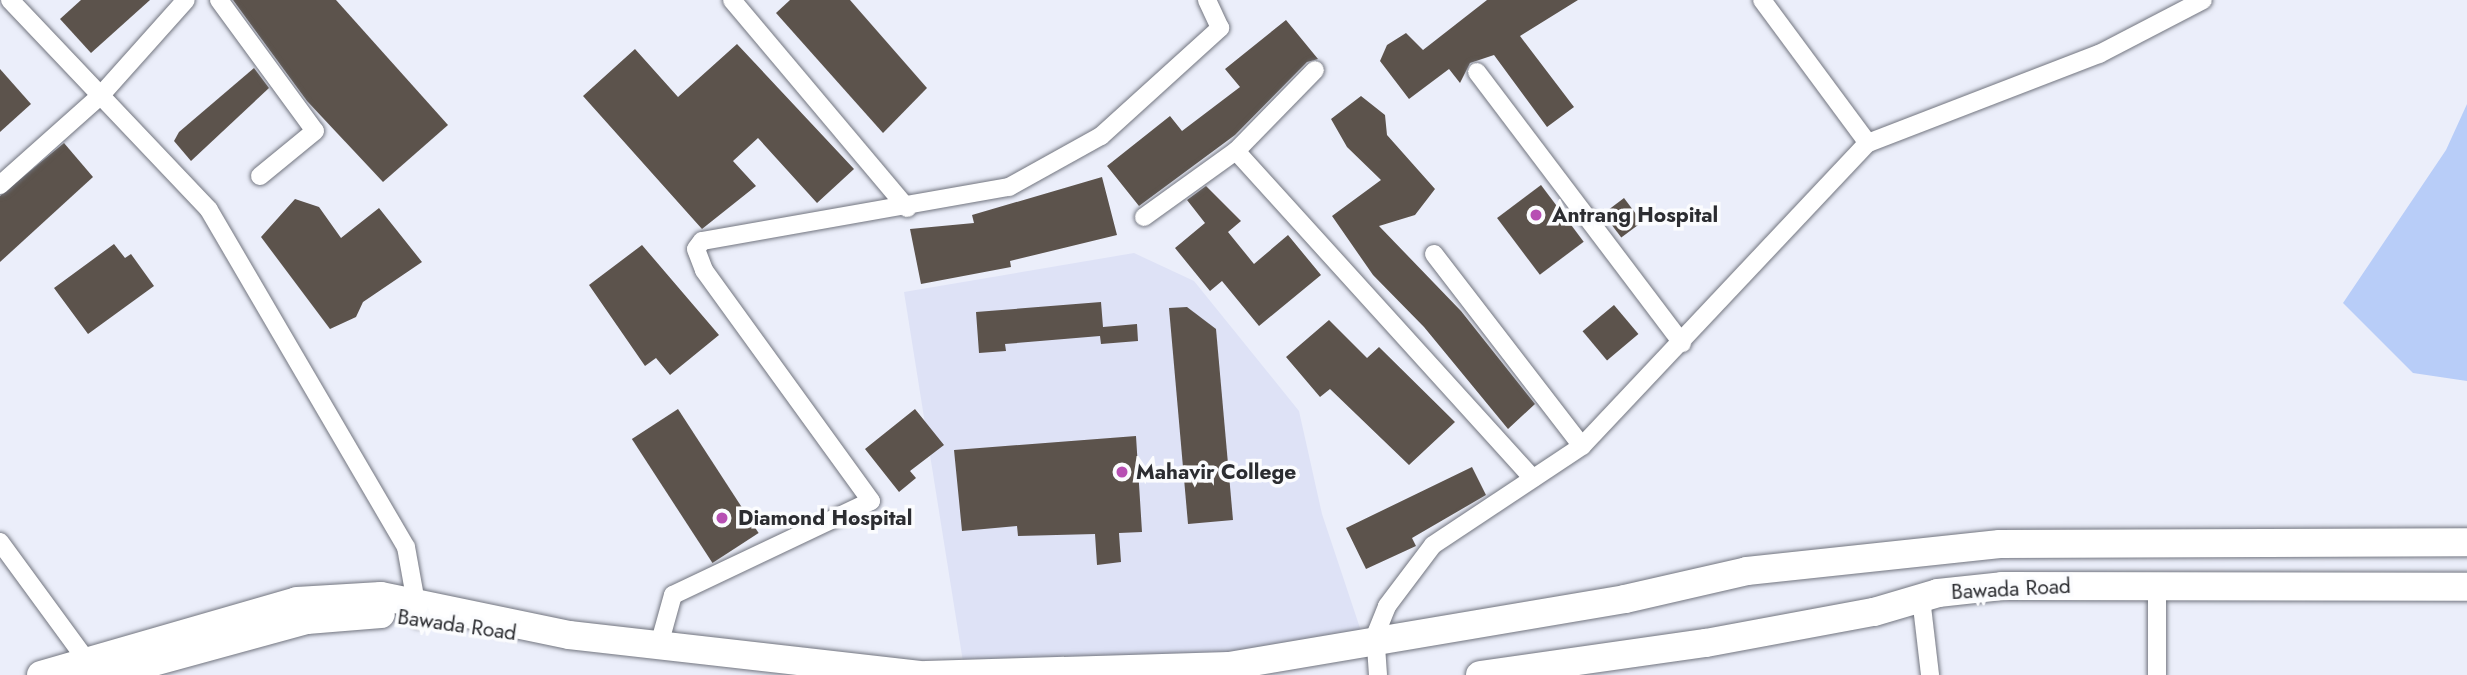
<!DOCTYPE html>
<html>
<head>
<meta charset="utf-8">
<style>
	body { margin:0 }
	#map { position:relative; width:2467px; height:675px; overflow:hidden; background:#ebeefa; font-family:Jost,sans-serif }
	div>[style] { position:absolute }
	.built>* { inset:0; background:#dee2f6 }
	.water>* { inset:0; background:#b8cdf8 }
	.building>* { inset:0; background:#5c534c; transform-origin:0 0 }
	.roads { filter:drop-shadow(0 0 2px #72757f) drop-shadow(0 0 2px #72757f) }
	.minor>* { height:18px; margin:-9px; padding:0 9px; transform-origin:9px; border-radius:9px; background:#fff }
	.primary>* { height:28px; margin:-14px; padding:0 14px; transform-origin:14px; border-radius:14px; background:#fff }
	.dots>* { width:19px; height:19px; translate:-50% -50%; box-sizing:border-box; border:4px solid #fbfcfe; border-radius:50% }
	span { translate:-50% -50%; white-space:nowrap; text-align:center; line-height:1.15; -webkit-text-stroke:7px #fbfcfe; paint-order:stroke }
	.poi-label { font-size:21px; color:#2c2d31; font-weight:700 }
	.left { translate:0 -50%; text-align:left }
	.street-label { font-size:21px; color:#2c2d31 }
</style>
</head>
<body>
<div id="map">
	<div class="built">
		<i style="clip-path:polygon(1134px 253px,1194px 281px,1299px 411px,1322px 514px,1363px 637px,1244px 659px,964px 668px,904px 292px)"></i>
	</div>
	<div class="water">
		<i style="clip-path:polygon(2467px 104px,2467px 381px,2413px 373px,2343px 303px,2446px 150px)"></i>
	</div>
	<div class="building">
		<i style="clip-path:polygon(81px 0,150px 0,91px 53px,60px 19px)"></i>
		<i style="clip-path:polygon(233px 0,336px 0,448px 125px,383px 182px,307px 101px)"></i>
		<i style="clip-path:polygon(790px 0,850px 0,927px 88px,883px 133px,776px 13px)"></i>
		<i style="clip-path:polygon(1487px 0,1578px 0,1520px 36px,1574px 107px,1547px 127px,1494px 55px,1470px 63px,1460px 83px,1449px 69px,1409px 99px,1380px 61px,1387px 45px,1406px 33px,1423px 50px)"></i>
		<i style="clip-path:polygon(1286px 20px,1318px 59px,1307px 62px,1235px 135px,1139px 206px,1107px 166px,1170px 116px,1182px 131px,1240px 87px,1225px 69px)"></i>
		<i style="clip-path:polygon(737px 44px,854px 169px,817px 203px,758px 138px,733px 161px,756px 186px,702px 229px,583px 96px,635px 49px,678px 97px)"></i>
		<i style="clip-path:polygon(254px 68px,269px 88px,191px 161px,174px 141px,179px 132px)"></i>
		<i style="clip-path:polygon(0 69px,31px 104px,0 132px)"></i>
		<i style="clip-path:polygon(1361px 96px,1385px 115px,1387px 135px,1435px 189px,1415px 215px,1379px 226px,1461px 311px,1535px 404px,1508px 429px,1424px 327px,1373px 275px,1332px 216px,1381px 180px,1347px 147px,1331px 119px)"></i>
		<i style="clip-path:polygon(64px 143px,93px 177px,0 262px,0 196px)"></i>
		<i style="clip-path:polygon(1102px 177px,1117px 235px,1010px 261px,1011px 267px,921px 284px,910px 229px,974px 223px,972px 215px)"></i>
		<i style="left:1541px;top:185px;width:71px;height:55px;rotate:53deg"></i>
		<i style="clip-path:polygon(1206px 186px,1241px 221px,1228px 232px,1254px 264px,1288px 235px,1321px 275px,1259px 326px,1222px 281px,1210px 291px,1175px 248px,1205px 223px,1187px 200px)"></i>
		<i style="left:1624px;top:198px;width:30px;height:26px;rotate:53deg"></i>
		<i style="clip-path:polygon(295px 199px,319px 207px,341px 238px,379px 208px,422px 262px,363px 302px,356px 317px,330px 329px,261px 237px)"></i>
		<i style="clip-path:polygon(114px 244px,125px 258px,131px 254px,154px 286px,88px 334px,54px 288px)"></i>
		<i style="clip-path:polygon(642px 245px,719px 335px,670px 375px,656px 358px,645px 366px,589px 285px)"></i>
		<i style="clip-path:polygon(1101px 302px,1103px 327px,1137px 324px,1138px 341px,1101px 344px,1100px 336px,1005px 344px,1006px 351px,979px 353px,976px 312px)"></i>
		<i style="left:1614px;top:305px;width:38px;height:41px;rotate:50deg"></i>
		<i style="clip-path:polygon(1187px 307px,1216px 329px,1233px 520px,1188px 524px,1169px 308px)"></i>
		<i style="clip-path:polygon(1329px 320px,1367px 358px,1379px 347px,1455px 422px,1409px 465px,1330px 389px,1320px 397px,1286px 357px)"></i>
		<i style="left:678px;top:409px;width:148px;height:55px;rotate:57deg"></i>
		<i style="clip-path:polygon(915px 409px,944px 445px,910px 471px,916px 478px,899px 492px,865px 449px)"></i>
		<i style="clip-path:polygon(1136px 436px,1142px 532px,1119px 533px,1121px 562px,1097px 565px,1095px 534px,1018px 536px,1017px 526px,962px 531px,954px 450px)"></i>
		<i style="clip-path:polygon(1472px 467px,1486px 495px,1412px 538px,1416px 546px,1366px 569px,1346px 528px)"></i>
	</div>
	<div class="roads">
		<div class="minor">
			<i style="left:10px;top:0;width:289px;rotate:46.5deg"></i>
			<i style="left:209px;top:210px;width:390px;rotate:59.7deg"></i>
			<i style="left:406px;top:547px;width:73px;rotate:79.8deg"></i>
			<i style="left:219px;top:0;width:162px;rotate:53.8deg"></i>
			<i style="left:315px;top:131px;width:71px;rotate:140.7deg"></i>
			<i style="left:732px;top:0;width:272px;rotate:49.9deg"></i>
			<i style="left:1762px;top:0;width:178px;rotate:53.5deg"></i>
			<i style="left:1477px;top:72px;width:340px;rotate:52.9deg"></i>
			<i style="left:1236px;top:151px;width:442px;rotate:47.8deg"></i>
			<i style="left:0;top:185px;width:135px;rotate:-41.7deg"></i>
			<i style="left:101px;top:95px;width:127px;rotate:-48.2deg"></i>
			<i style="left:1144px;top:217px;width:113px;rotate:-35.7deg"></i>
			<i style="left:1236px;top:151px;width:113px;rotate:-45.7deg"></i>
			<i style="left:1434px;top:254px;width:242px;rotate:52.4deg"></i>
			<i style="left:0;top:542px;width:157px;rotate:53.8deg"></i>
			<i style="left:2157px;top:586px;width:89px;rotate:90deg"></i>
			<i style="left:1921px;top:598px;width:78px;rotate:83.3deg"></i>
			<i style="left:659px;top:645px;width:52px;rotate:-74.4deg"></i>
			<i style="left:673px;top:595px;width:219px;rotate:-25.4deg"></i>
			<i style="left:871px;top:501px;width:285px;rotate:-125.9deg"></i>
			<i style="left:704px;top:270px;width:22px;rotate:-111deg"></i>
			<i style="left:696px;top:249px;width:10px;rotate:-53deg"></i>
			<i style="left:702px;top:241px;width:312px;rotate:-10deg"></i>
			<i style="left:1009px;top:187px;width:105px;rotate:-29deg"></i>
			<i style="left:1101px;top:136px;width:161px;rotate:-42.2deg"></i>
			<i style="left:1220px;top:28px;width:31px;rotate:-115deg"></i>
			<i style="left:1378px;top:675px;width:39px;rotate:-94deg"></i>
			<i style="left:1375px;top:636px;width:32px;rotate:-68deg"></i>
			<i style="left:1387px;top:606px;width:76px;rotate:-53deg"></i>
			<i style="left:1433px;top:545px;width:179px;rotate:-33.6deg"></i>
			<i style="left:1582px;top:446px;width:417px;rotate:-46.7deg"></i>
			<i style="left:1868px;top:143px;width:248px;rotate:-21.1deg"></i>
			<i style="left:2099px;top:54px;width:117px;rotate:-27.4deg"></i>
		</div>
		<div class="primary">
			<i style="left:41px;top:675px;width:266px;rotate:-16.1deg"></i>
			<i style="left:297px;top:601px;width:84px;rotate:-3.4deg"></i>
			<i style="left:381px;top:596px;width:192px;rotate:11.7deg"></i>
			<i style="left:569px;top:635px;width:353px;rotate:6.5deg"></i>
			<i style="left:106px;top:675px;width:208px;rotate:-15.3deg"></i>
			<i style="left:307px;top:620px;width:74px;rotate:-4.6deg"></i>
			<i style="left:926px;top:675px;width:303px;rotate:-1.7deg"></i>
			<i style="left:1229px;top:666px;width:402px;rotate:-9.6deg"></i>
			<i style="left:1625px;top:599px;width:125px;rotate:-12.9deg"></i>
			<i style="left:1747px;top:571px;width:254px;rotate:-6.1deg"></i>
			<i style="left:2000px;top:544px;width:467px;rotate:-0.2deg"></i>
			<i style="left:1480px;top:675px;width:228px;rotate:-8.1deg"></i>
			<i style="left:1706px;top:643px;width:171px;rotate:-10.5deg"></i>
			<i style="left:1874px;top:612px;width:67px;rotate:-16.5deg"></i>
			<i style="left:1938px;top:593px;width:64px;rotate:-6.2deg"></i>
			<i style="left:2002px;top:586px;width:465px;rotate:0.1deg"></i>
		</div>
	</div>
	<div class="dots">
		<i style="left:1536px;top:215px;background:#b74fb3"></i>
		<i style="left:1122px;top:472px;background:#b74fb3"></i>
		<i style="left:722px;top:518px;background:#b74fb3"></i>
	</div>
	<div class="poi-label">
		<span class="left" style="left:1552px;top:215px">Antrang Hospital</span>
		<span class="left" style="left:1136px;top:472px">Mahavir College</span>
		<span class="left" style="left:738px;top:518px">Diamond Hospital</span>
	</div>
	<div class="street-label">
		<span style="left:2011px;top:589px;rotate:-3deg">Bawada Road</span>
		<span style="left:457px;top:625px;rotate:8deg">Bawada Road</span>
	</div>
</div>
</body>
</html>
